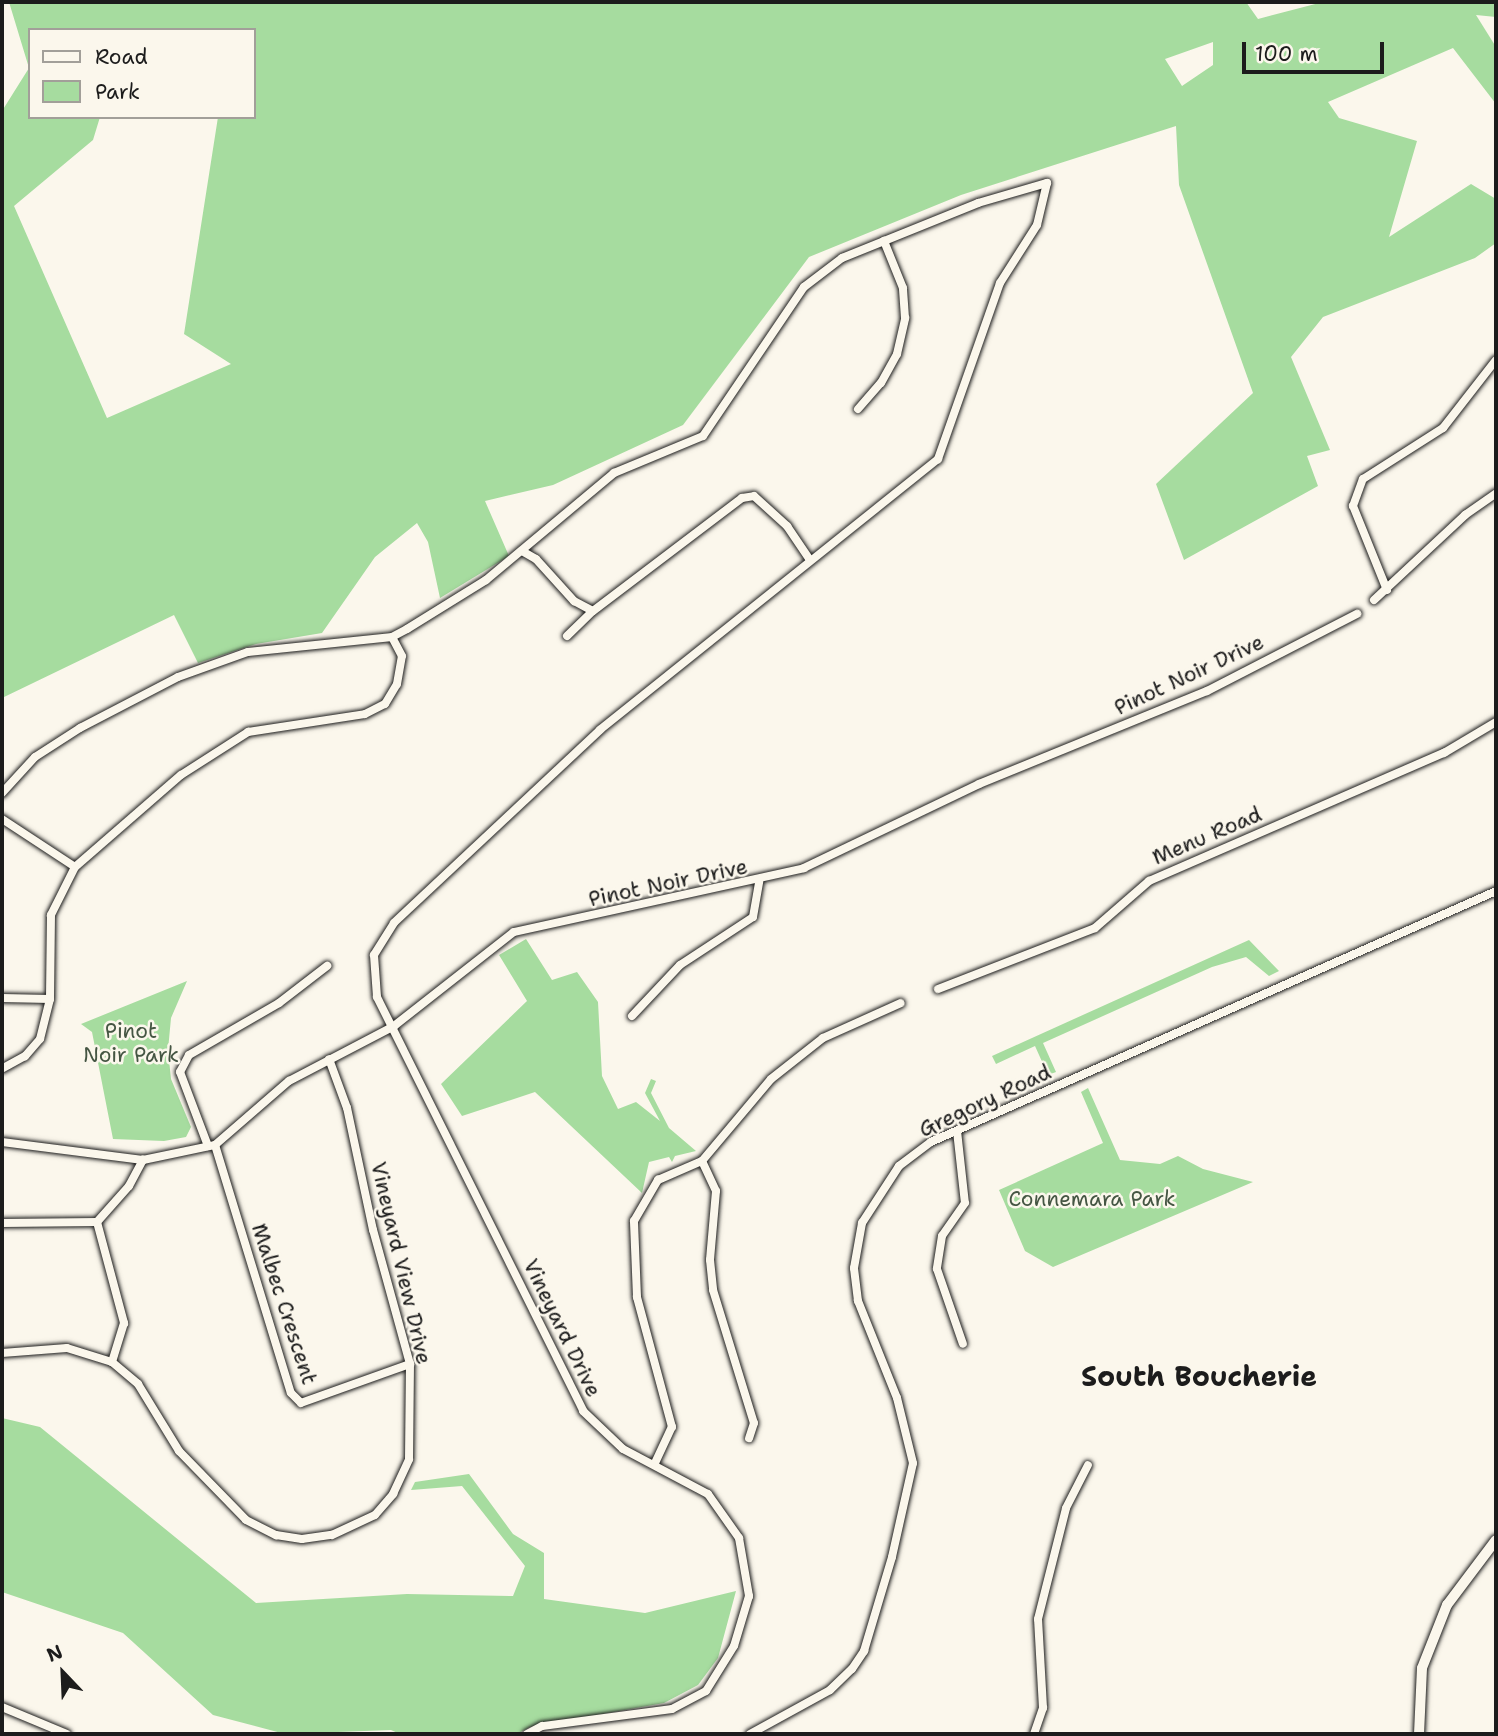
<!DOCTYPE html>
<html>
<head>
<meta charset="utf-8">
<style>
	body { margin:0 }
	#map { position:relative; width:1498px; height:1736px; overflow:hidden; background:#fbf7ec; font-family:"Shantell Sans",sans-serif }
	div>[style] { position:absolute }
	.green>* { inset:0; background:#a6dc9f }
	.roads { filter:drop-shadow(0 0 2px #1c1c1c) drop-shadow(0 0 2px #1c1c1c) }
	.street>* { height:8px; margin:-4px; padding:0 4px; transform-origin:4px; border-radius:4px; background:#fbf7ec }
	.secondary>* { height:10px; margin:-5px; padding:0 5px; transform-origin:5px; border-radius:5px; background:#fbf7ec }
	span { translate:-50% -50%; white-space:nowrap; text-align:center; line-height:1.15; -webkit-text-stroke:5px #fbf7ec; paint-order:stroke }
	.street-label { font-size:21px; color:#1c1c1c }
	.park-label { font-size:21px; color:#455643 }
	.district-label { font-size:28px; color:#1c1c1c; font-weight:700 }
	.frame { position:absolute; inset:0; border:4px solid #1c1c1c; pointer-events:none }
	.legend { position:absolute; left:28px; top:28px; width:228px; height:91px; box-sizing:border-box; background:#fbf7ec; border:2px solid #a29f99; margin:0; padding:9px 12px; list-style:none; font-size:21px; color:#1c1c1c }
	.legend li { display:flex; align-items:center; gap:14px; height:35px }
	.legend b { width:35px; border:2px solid #a29f99 }
	.north { position:absolute; left:28px; top:1638px; width:70px; height:70px; -webkit-text-stroke:5px #fbf7ec; paint-order:stroke; rotate:337deg; font-size:19px; font-weight:700; line-height:28px; text-align:center; color:#1c1c1c }
	.north::after { content:''; display:block; margin:auto; width:24px; height:32px; background:#1c1c1c; clip-path:polygon(50% 0,100% 100%,50% 72%,0 100%) }
	.scale { position:absolute; left:1242px; top:42px; width:142px; height:32px; box-sizing:border-box; border:4px solid #1c1c1c; border-top:0; padding-left:9px; font-size:21px; line-height:24px; white-space:nowrap; color:#1c1c1c; -webkit-text-stroke:5px #fbf7ec; paint-order:stroke }
</style>
</head>
<body>
<div id="map">
	<div class="green">
		<i style="clip-path:polygon(evenodd,9px 2px,1246px 2px,1258px 19px,1323px 2px,1496px 2px,1496px 17px,1476px 15px,1496px 47px,1496px 104px,1453px 48px,1328px 102px,1339px 118px,1417px 141px,1389px 237px,1471px 184px,1496px 199px,1496px 243px,1475px 258px,1323px 317px,1291px 357px,1330px 450px,1307px 456px,1318px 486px,1184px 560px,1156px 484px,1253px 393px,1179px 185px,1176px 126px,961px 195px,809px 257px,683px 425px,553px 485px,485px 501px,509px 556px,440px 598px,428px 542px,417px 523px,375px 557px,322px 633px,256px 644px,198px 663px,174px 615px,2px 698px,2px 111px,29px 68px,9px 2px,30px 30px,254px 30px,254px 117px,218px 117px,184px 334px,231px 364px,107px 418px,14px 206px,93px 140px,100px 117px,30px 117px,30px 30px,9px 2px,1213px 42px,1213px 65px,1182px 86px,1165px 59px,1213px 42px)"></i>
		<i style="clip-path:polygon(526px 939px,552px 980px,577px 972px,598px 1002px,602px 1076px,618px 1109px,636px 1102px,660px 1121px,645px 1093px,651px 1079px,656px 1081px,651px 1093px,669px 1128px,696px 1151px,675px 1156px,672px 1162px,669px 1157px,649px 1162px,642px 1193px,535px 1092px,462px 1116px,441px 1084px,527px 1001px,499px 955px)"></i>
		<i style="clip-path:polygon(1249px 940px,1279px 971px,1269px 976px,1246px 957px,1212px 967px,1043px 1043px,1056px 1072px,1048px 1075px,1035px 1046px,996px 1064px,992px 1056px)"></i>
		<i style="clip-path:polygon(187px 981px,171px 1018px,168px 1050px,171px 1079px,191px 1127px,186px 1137px,164px 1141px,113px 1139px,92px 1032px,81px 1024px)"></i>
		<i style="clip-path:polygon(1088px 1088px,1120px 1160px,1160px 1164px,1178px 1156px,1203px 1169px,1253px 1182px,1053px 1267px,1025px 1251px,999px 1190px,1103px 1143px,1081px 1092px)"></i>
		<i style="clip-path:polygon(2px 1418px,40px 1427px,256px 1603px,407px 1594px,513px 1596px,525px 1566px,462px 1486px,411px 1490px,415px 1482px,469px 1474px,513px 1534px,544px 1553px,544px 1599px,645px 1613px,736px 1591px,718px 1658px,698px 1685px,664px 1703px,530px 1727px,517px 1734px,400px 1734px,391px 1730px,285px 1734px,213px 1715px,123px 1633px,2px 1592px)"></i>
	</div>
	<div class="roads">
		<div class="street">
			<i style="left:858px;top:409px;width:35px;rotate:-49deg"></i>
			<i style="left:881px;top:383px;width:33px;rotate:-61deg"></i>
			<i style="left:897px;top:354px;width:37px;rotate:-77deg"></i>
			<i style="left:905px;top:318px;width:30px;rotate:-94deg"></i>
			<i style="left:903px;top:288px;width:51px;rotate:-112deg"></i>
			<i style="left:522px;top:551px;width:16px;rotate:30deg"></i>
			<i style="left:536px;top:559px;width:57px;rotate:47.9deg"></i>
			<i style="left:574px;top:601px;width:21px;rotate:28deg"></i>
			<i style="left:1387px;top:590px;width:91px;rotate:-112deg"></i>
			<i style="left:1353px;top:506px;width:29px;rotate:-70deg"></i>
			<i style="left:1363px;top:479px;width:95px;rotate:-32.5deg"></i>
			<i style="left:1443px;top:428px;width:86px;rotate:-52.1deg"></i>
			<i style="left:1374px;top:600px;width:125px;rotate:-43deg"></i>
			<i style="left:1465px;top:515px;width:38px;rotate:-35deg"></i>
			<i style="left:567px;top:636px;width:36px;rotate:-44deg"></i>
			<i style="left:593px;top:611px;width:187px;rotate:-37.2deg"></i>
			<i style="left:742px;top:498px;width:12px;rotate:-9deg"></i>
			<i style="left:754px;top:496px;width:45px;rotate:42.3deg"></i>
			<i style="left:787px;top:526px;width:41px;rotate:55.9deg"></i>
			<i style="left:2px;top:793px;width:49px;rotate:-47.5deg"></i>
			<i style="left:35px;top:757px;width:54px;rotate:-32.8deg"></i>
			<i style="left:80px;top:728px;width:110px;rotate:-27.5deg"></i>
			<i style="left:178px;top:677px;width:74px;rotate:-19.7deg"></i>
			<i style="left:248px;top:652px;width:145px;rotate:-5.9deg"></i>
			<i style="left:392px;top:637px;width:17px;rotate:-28deg"></i>
			<i style="left:407px;top:629px;width:93px;rotate:-31.8deg"></i>
			<i style="left:486px;top:580px;width:167px;rotate:-39.9deg"></i>
			<i style="left:614px;top:473px;width:96px;rotate:-22.6deg"></i>
			<i style="left:703px;top:436px;width:180px;rotate:-55.9deg"></i>
			<i style="left:804px;top:287px;width:48px;rotate:-37.3deg"></i>
			<i style="left:842px;top:258px;width:147px;rotate:-22deg"></i>
			<i style="left:978px;top:203px;width:72px;rotate:-16.2deg"></i>
			<i style="left:1047px;top:183px;width:43px;rotate:103.4deg"></i>
			<i style="left:1037px;top:225px;width:69px;rotate:122.5deg"></i>
			<i style="left:1000px;top:283px;width:187px;rotate:109.4deg"></i>
			<i style="left:938px;top:459px;width:433px;rotate:141.3deg"></i>
			<i style="left:600px;top:730px;width:282px;rotate:136.9deg"></i>
			<i style="left:394px;top:923px;width:38px;rotate:122deg"></i>
			<i style="left:374px;top:955px;width:42px;rotate:85.9deg"></i>
			<i style="left:377px;top:997px;width:462px;rotate:63.5deg"></i>
			<i style="left:583px;top:1411px;width:55px;rotate:43.5deg"></i>
			<i style="left:623px;top:1449px;width:96px;rotate:27.9deg"></i>
			<i style="left:708px;top:1494px;width:54px;rotate:54.8deg"></i>
			<i style="left:739px;top:1538px;width:59px;rotate:80.2deg"></i>
			<i style="left:749px;top:1596px;width:52px;rotate:106.7deg"></i>
			<i style="left:734px;top:1646px;width:53px;rotate:121.9deg"></i>
			<i style="left:706px;top:1691px;width:38px;rotate:152deg"></i>
			<i style="left:672px;top:1709px;width:131px;rotate:172.5deg"></i>
			<i style="left:542px;top:1726px;width:17px;rotate:152deg"></i>
			<i style="left:2px;top:819px;width:87px;rotate:33.3deg"></i>
			<i style="left:75px;top:867px;width:54px;rotate:116.6deg"></i>
			<i style="left:51px;top:915px;width:84px;rotate:90.7deg"></i>
			<i style="left:50px;top:999px;width:41px;rotate:104deg"></i>
			<i style="left:40px;top:1039px;width:23px;rotate:131deg"></i>
			<i style="left:25px;top:1056px;width:26px;rotate:151deg"></i>
			<i style="left:75px;top:867px;width:140px;rotate:-41deg"></i>
			<i style="left:181px;top:775px;width:80px;rotate:-32.7deg"></i>
			<i style="left:248px;top:732px;width:118px;rotate:-8.7deg"></i>
			<i style="left:365px;top:714px;width:22px;rotate:-27deg"></i>
			<i style="left:385px;top:704px;width:23px;rotate:-59deg"></i>
			<i style="left:397px;top:684px;width:28px;rotate:-80deg"></i>
			<i style="left:402px;top:656px;width:21px;rotate:-118deg"></i>
			<i style="left:938px;top:989px;width:168px;rotate:-21.2deg"></i>
			<i style="left:1095px;top:928px;width:72px;rotate:-41deg"></i>
			<i style="left:1149px;top:881px;width:322px;rotate:-23.5deg"></i>
			<i style="left:1444px;top:753px;width:61px;rotate:-30.8deg"></i>
			<i style="left:2px;top:998px;width:48px;rotate:1.2deg"></i>
			<i style="left:632px;top:1016px;width:70px;rotate:-46.7deg"></i>
			<i style="left:680px;top:965px;width:87px;rotate:-33.3deg"></i>
			<i style="left:753px;top:917px;width:36px;rotate:-80deg"></i>
			<i style="left:957px;top:1131px;width:72px;rotate:83.7deg"></i>
			<i style="left:965px;top:1203px;width:40px;rotate:124.9deg"></i>
			<i style="left:942px;top:1236px;width:33px;rotate:99deg"></i>
			<i style="left:937px;top:1269px;width:79px;rotate:70.9deg"></i>
			<i style="left:2px;top:1142px;width:142px;rotate:7.3deg"></i>
			<i style="left:143px;top:1160px;width:74px;rotate:-11.8deg"></i>
			<i style="left:215px;top:1145px;width:98px;rotate:-40.9deg"></i>
			<i style="left:289px;top:1081px;width:119px;rotate:-27.6deg"></i>
			<i style="left:394px;top:1026px;width:152px;rotate:-38.1deg"></i>
			<i style="left:514px;top:932px;width:297px;rotate:-12.4deg"></i>
			<i style="left:804px;top:868px;width:194px;rotate:-25.6deg"></i>
			<i style="left:979px;top:784px;width:246px;rotate:-22.2deg"></i>
			<i style="left:1207px;top:691px;width:169px;rotate:-27.2deg"></i>
			<i style="left:215px;top:1145px;width:259px;rotate:73deg"></i>
			<i style="left:291px;top:1393px;width:14px;rotate:45deg"></i>
			<i style="left:301px;top:1403px;width:116px;rotate:-19.7deg"></i>
			<i style="left:208px;top:1146px;width:79px;rotate:-110.7deg"></i>
			<i style="left:180px;top:1072px;width:19px;rotate:-62deg"></i>
			<i style="left:189px;top:1055px;width:104px;rotate:-30deg"></i>
			<i style="left:279px;top:1003px;width:61px;rotate:-37.6deg"></i>
			<i style="left:702px;top:1161px;width:33px;rotate:65deg"></i>
			<i style="left:716px;top:1191px;width:69px;rotate:95deg"></i>
			<i style="left:710px;top:1260px;width:30px;rotate:84deg"></i>
			<i style="left:713px;top:1290px;width:139px;rotate:72.9deg"></i>
			<i style="left:754px;top:1423px;width:16px;rotate:108deg"></i>
			<i style="left:97px;top:1222px;width:105px;rotate:75deg"></i>
			<i style="left:124px;top:1323px;width:41px;rotate:107.1deg"></i>
			<i style="left:2px;top:1223px;width:95px;rotate:-0.6deg"></i>
			<i style="left:97px;top:1222px;width:48px;rotate:-48.4deg"></i>
			<i style="left:129px;top:1186px;width:30px;rotate:-62deg"></i>
			<i style="left:2px;top:1353px;width:65px;rotate:-4.4deg"></i>
			<i style="left:67px;top:1348px;width:47px;rotate:17.3deg"></i>
			<i style="left:112px;top:1362px;width:34px;rotate:40deg"></i>
			<i style="left:138px;top:1384px;width:79px;rotate:58.5deg"></i>
			<i style="left:179px;top:1451px;width:96px;rotate:45.8deg"></i>
			<i style="left:246px;top:1520px;width:34px;rotate:27deg"></i>
			<i style="left:276px;top:1535px;width:26px;rotate:9deg"></i>
			<i style="left:302px;top:1539px;width:30px;rotate:-8deg"></i>
			<i style="left:332px;top:1535px;width:47px;rotate:-24.9deg"></i>
			<i style="left:375px;top:1515px;width:28px;rotate:-49deg"></i>
			<i style="left:393px;top:1494px;width:38px;rotate:-65deg"></i>
			<i style="left:409px;top:1459px;width:95px;rotate:-89.4deg"></i>
			<i style="left:410px;top:1364px;width:139px;rotate:-105.4deg"></i>
			<i style="left:373px;top:1230px;width:125px;rotate:-102deg"></i>
			<i style="left:347px;top:1108px;width:52px;rotate:-110.2deg"></i>
			<i style="left:655px;top:1463px;width:40px;rotate:-65deg"></i>
			<i style="left:672px;top:1427px;width:135px;rotate:-105.1deg"></i>
			<i style="left:637px;top:1297px;width:76px;rotate:-92.3deg"></i>
			<i style="left:634px;top:1221px;width:48px;rotate:-59.7deg"></i>
			<i style="left:658px;top:1180px;width:48px;rotate:-23.4deg"></i>
			<i style="left:702px;top:1161px;width:107px;rotate:-49.9deg"></i>
			<i style="left:771px;top:1079px;width:66px;rotate:-38.3deg"></i>
			<i style="left:823px;top:1038px;width:85px;rotate:-24.2deg"></i>
			<i style="left:2px;top:1707px;width:70px;rotate:22.6deg"></i>
			<i style="left:750px;top:1734px;width:91px;rotate:-28.8deg"></i>
			<i style="left:830px;top:1690px;width:30px;rotate:-44deg"></i>
			<i style="left:852px;top:1669px;width:22px;rotate:-56deg"></i>
			<i style="left:864px;top:1651px;width:98px;rotate:-73.4deg"></i>
			<i style="left:892px;top:1557px;width:96px;rotate:-77.4deg"></i>
			<i style="left:913px;top:1463px;width:67px;rotate:-103.8deg"></i>
			<i style="left:897px;top:1398px;width:105px;rotate:-111.9deg"></i>
			<i style="left:858px;top:1301px;width:33px;rotate:-97deg"></i>
			<i style="left:854px;top:1268px;width:46px;rotate:-79.9deg"></i>
			<i style="left:862px;top:1223px;width:68px;rotate:-57deg"></i>
			<i style="left:899px;top:1166px;width:40px;rotate:-37deg"></i>
			<i style="left:931px;top:1142px;width:618px;rotate:-23.95deg"></i>
			<i style="left:1034px;top:1734px;width:28px;rotate:-71deg"></i>
			<i style="left:1043px;top:1708px;width:89px;rotate:-93.2deg"></i>
			<i style="left:1038px;top:1619px;width:114px;rotate:-75.8deg"></i>
			<i style="left:1066px;top:1508px;width:48px;rotate:-62.9deg"></i>
		</div>
		<div class="secondary">
			<i style="left:1419px;top:1734px;width:66px;rotate:-87.4deg"></i>
			<i style="left:1422px;top:1668px;width:68px;rotate:-68.4deg"></i>
			<i style="left:1447px;top:1605px;width:81px;rotate:-53deg"></i>
		</div>
	</div>
	<div class="street-label">
		<span style="left:1189px;top:675px;rotate:-25deg">Pinot Noir Drive</span>
		<span style="left:1207px;top:836px;rotate:-23deg">Menu Road</span>
		<span style="left:668px;top:883px;rotate:-12deg">Pinot Noir Drive</span>
		<span style="left:985px;top:1101px;rotate:-25deg">Gregory Road</span>
		<span style="left:401px;top:1263px;rotate:77deg">Vineyard View Drive</span>
		<span style="left:284px;top:1304px;rotate:72deg">Malbec Crescent</span>
		<span style="left:562px;top:1328px;rotate:64deg">Vineyard Drive</span>
	</div>
	<div class="park-label">
		<span style="left:131px;top:1043px">Pinot<br>Noir Park</span>
		<span style="left:1092px;top:1199px">Connemara Park</span>
	</div>
	<div class="district-label">
		<span style="left:1199px;top:1376px">South Boucherie</span>
	</div>
	<div class="frame"></div>
	<ul class="legend">
	<li><b style="height:9px;background:#fbf7ec"></b>Road</li>
	<li><b style="height:19px;background:#a6dc9f"></b>Park</li>
	</ul>
	<div class="north">N</div>
	<div class="scale">100 m</div>
</div>
</body>
</html>
